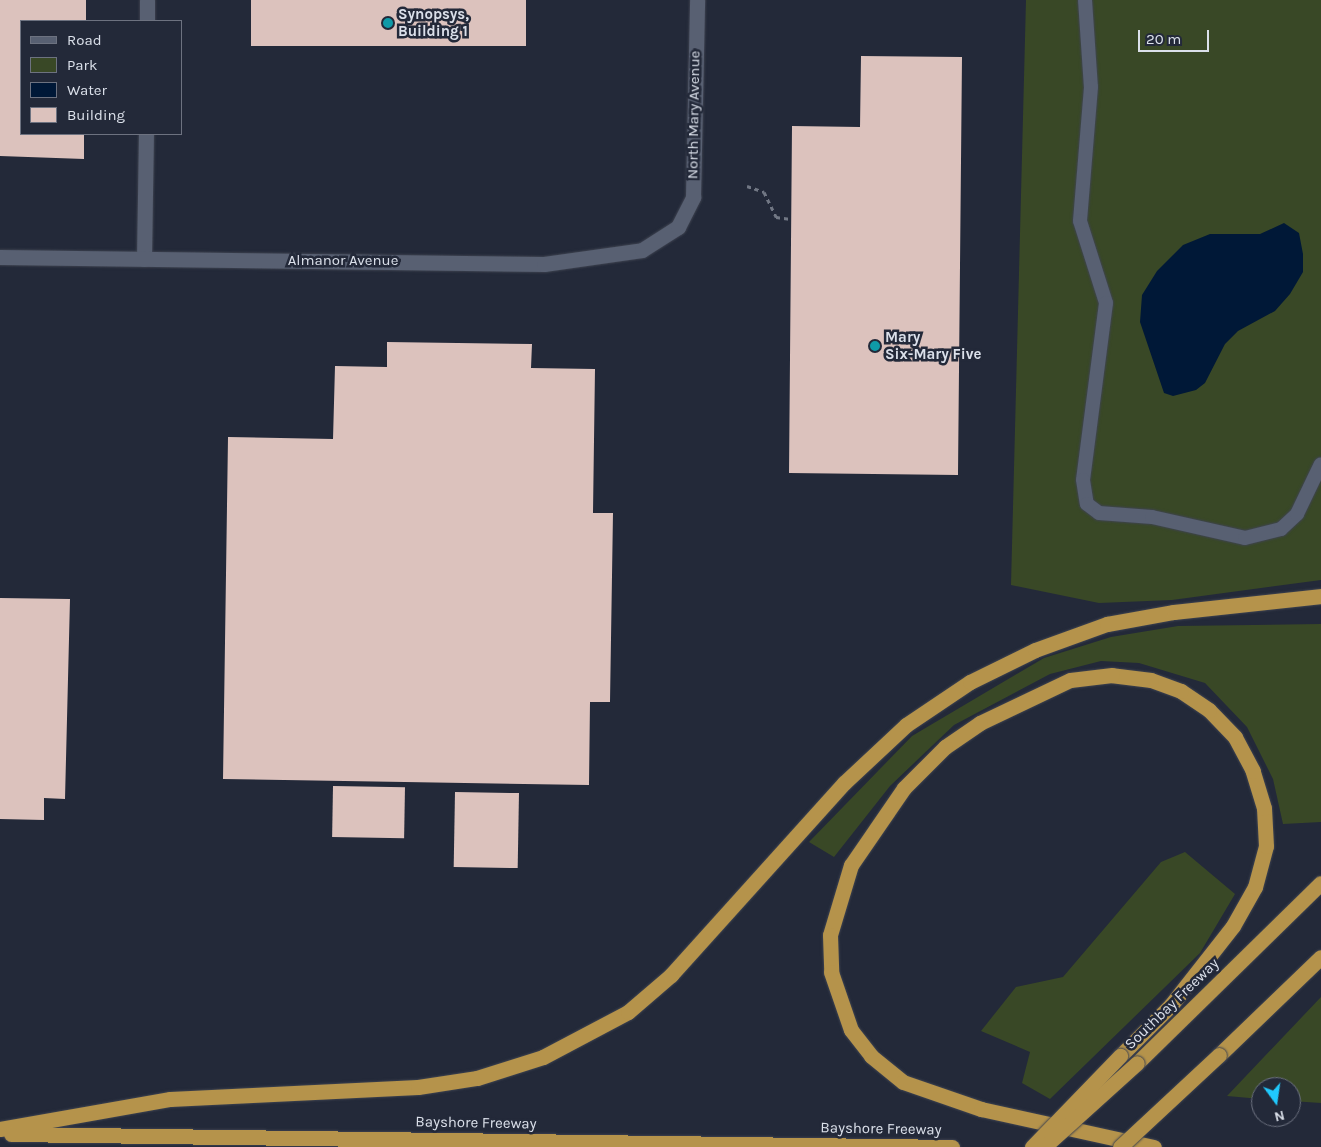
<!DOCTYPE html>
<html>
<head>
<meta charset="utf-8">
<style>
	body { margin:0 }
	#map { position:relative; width:1321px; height:1147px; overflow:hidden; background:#232939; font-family:Karla,sans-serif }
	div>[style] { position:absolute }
	.green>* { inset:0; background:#394826 }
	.water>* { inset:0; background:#001837 }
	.building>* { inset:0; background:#dcc2bd; transform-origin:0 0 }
	.path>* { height:3px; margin-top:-1.5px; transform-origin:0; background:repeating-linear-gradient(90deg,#717784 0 4px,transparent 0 8px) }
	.roads { filter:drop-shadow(0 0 1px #3e4350) drop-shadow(0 0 1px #3e4350) }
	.service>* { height:14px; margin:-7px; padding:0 7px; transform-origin:7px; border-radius:7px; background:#586072 }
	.minor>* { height:15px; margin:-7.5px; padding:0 7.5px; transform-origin:7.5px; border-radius:7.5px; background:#586072 }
	.tertiary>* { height:15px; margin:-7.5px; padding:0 7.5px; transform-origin:7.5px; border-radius:7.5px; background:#586072 }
	.motorway>* { height:15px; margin:-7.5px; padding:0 7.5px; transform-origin:7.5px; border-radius:7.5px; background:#b5934b }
	.bridges { filter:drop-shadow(0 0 1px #3e4350) drop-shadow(0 0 1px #3e4350) }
	.motorway-bridge>* { height:15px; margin:-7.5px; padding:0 7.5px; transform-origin:7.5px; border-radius:7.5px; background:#b5934b }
	.dots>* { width:14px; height:14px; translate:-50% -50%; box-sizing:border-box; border:2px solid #232939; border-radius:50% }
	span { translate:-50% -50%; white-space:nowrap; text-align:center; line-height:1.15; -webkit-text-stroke:5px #232939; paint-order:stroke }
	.poi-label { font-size:15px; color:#dbe0ea; font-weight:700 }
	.left { translate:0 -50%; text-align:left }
	.street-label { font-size:15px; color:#dbe0ea }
	.legend { position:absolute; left:20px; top:20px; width:162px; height:115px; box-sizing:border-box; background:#232939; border:1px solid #6d7280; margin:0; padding:6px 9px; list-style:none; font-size:15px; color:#dbe0ea }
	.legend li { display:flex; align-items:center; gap:10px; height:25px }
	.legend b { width:25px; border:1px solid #6d7280 }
	.north { position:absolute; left:1251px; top:1077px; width:50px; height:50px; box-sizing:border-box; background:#232939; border:1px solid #6d7280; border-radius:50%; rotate:166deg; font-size:14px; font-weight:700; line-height:20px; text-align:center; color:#dbe0ea }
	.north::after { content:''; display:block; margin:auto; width:18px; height:22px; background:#20c9fd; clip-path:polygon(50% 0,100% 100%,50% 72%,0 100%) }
	.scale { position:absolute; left:1138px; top:30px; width:71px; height:22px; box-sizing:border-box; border:2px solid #dbe0ea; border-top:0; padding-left:6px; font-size:15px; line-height:18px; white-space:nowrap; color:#dbe0ea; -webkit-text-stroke:4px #232939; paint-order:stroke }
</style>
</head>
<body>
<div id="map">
	<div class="green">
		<i style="clip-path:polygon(1026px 0,1321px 0,1321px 580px,1172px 600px,1099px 603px,1011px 585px)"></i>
		<i style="clip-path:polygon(1321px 624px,1321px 822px,1283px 824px,1273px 779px,1247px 727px,1205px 683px,1139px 663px,1101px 661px,1050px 674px,954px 725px,890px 786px,834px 857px,809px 842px,912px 736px,1044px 658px,1111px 637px,1178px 626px)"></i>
		<i style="clip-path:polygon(1185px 852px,1235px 894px,1200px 953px,1050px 1099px,1022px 1083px,1030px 1052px,981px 1031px,1016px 987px,1063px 977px,1161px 862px)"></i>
		<i style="clip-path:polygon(1321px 997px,1321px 1103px,1291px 1101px,1291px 1087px,1261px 1087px,1261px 1099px,1227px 1096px)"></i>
	</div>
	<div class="water">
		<i style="clip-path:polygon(1284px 223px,1299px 233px,1303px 254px,1303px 272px,1290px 294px,1275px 311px,1238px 331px,1225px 344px,1205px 383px,1196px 390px,1173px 396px,1164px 393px,1140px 322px,1142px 295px,1157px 271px,1183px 245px,1210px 234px,1260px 234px)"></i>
	</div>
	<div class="building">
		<i style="clip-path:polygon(0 0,86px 0,86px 21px,21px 21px,21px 134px,84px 134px,84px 159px,0 156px)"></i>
		<i style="left:251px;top:0;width:275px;height:46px"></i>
		<i style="clip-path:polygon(861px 56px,962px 57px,958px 475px,789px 473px,792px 126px,860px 127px)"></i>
		<i style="clip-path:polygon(387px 342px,532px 344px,531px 368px,595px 369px,593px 513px,613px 513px,610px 702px,590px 702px,589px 785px,223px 779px,228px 437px,333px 439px,335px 366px,387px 367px)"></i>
		<i style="clip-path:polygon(0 598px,70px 599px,65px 799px,44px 798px,44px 820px,0 819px)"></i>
		<i style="left:333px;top:786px;width:72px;height:51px;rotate:1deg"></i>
		<i style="left:455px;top:792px;width:64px;height:75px;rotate:1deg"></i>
	</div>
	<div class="path">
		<i style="left:747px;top:186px;width:18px;rotate:19deg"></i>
		<i style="left:764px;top:192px;width:28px;rotate:64deg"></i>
		<i style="left:776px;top:217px;width:15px;rotate:8deg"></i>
	</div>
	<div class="roads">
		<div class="service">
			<i style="left:1085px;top:0;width:87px;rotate:86.1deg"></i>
			<i style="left:1091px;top:87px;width:134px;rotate:94.7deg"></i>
			<i style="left:1080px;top:221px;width:86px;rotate:72.4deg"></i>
			<i style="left:1106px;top:303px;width:178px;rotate:97.4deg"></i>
			<i style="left:1083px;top:480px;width:24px;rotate:81deg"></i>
			<i style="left:1087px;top:504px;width:15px;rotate:37deg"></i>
			<i style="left:1099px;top:513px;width:53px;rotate:4.3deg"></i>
			<i style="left:1152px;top:517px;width:95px;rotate:12.7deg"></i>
			<i style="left:1245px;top:538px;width:37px;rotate:-14deg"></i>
			<i style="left:1281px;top:529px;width:22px;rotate:-43deg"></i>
			<i style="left:1297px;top:514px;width:55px;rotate:-64.4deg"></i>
		</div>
		<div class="minor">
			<i style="left:147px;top:21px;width:21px;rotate:-90deg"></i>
			<i style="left:144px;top:259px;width:125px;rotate:-89.1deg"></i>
		</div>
		<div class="tertiary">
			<i style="left:0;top:257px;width:544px;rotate:0.74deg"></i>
			<i style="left:544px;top:264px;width:99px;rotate:-8.1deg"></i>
			<i style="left:642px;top:250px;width:43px;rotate:-32.6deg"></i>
			<i style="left:678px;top:227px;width:34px;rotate:-63deg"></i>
			<i style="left:693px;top:197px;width:197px;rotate:-88.8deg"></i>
		</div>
		<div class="motorway">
			<i style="left:1219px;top:1055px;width:141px;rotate:-43.9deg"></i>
			<i style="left:1120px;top:1056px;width:72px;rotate:-45deg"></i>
			<i style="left:1171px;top:1005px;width:100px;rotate:-51.9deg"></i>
			<i style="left:1233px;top:926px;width:45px;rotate:-60.6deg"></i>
			<i style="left:1255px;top:887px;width:42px;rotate:-75deg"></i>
			<i style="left:1266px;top:846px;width:38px;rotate:-93deg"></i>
			<i style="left:1264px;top:808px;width:39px;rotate:-107deg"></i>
			<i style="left:1253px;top:771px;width:38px;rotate:-118deg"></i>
			<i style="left:1235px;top:737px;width:37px;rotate:-134deg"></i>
			<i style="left:1209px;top:710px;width:34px;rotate:-146deg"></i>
			<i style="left:1181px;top:691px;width:32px;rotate:-160deg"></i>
			<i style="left:1151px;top:680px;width:39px;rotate:-173deg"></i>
			<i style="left:1112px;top:675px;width:42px;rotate:173.2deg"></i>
			<i style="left:1070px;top:680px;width:100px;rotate:154.5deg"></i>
			<i style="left:980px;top:723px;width:42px;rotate:145.6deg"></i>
			<i style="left:945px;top:747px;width:58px;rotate:135deg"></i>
			<i style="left:904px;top:788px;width:93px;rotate:124.5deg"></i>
			<i style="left:851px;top:865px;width:73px;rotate:106.7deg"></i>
			<i style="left:830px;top:935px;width:37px;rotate:88deg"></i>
			<i style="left:831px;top:972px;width:61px;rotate:71deg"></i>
			<i style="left:851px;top:1030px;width:33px;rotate:52deg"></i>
			<i style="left:871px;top:1056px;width:41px;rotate:39.1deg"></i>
			<i style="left:903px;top:1082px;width:83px;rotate:19.1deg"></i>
			<i style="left:981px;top:1109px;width:177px;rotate:12.4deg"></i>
			<i style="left:1137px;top:1063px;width:257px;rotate:-44.4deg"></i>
			<i style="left:0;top:1129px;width:173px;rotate:-10deg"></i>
			<i style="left:170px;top:1099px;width:248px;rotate:-2.8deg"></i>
			<i style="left:418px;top:1087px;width:60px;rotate:-8.7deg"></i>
			<i style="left:477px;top:1078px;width:69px;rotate:-17.7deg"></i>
			<i style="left:543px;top:1057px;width:96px;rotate:-27.9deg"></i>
			<i style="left:628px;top:1012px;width:57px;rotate:-40.7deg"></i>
			<i style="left:671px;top:975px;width:258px;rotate:-48deg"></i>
			<i style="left:844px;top:783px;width:85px;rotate:-43.1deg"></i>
			<i style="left:906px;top:725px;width:77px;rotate:-33.9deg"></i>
			<i style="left:970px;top:682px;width:72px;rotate:-26.2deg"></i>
			<i style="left:1035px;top:650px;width:77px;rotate:-19.9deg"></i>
			<i style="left:1107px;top:624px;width:68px;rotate:-10.2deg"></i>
			<i style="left:1174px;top:612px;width:148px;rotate:-6.2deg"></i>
			<i style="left:11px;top:1134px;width:941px;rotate:0.79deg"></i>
		</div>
	</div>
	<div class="bridges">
		<div class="motorway-bridge">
			<i style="left:1032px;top:1147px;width:127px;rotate:-46deg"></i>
			<i style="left:1044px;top:1147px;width:125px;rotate:-42.1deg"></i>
			<i style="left:1120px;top:1147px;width:135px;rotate:-42.9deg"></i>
		</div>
	</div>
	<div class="dots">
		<i style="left:388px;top:23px;background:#0f9aa8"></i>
		<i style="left:875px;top:346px;background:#0f9aa8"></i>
	</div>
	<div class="poi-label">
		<span class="left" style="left:398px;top:23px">Synopsys,<br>Building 1</span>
		<span class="left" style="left:885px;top:346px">Mary<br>Six-Mary Five</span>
	</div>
	<div class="street-label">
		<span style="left:694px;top:115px;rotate:-89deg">North Mary Avenue</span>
		<span style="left:343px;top:261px">Almanor Avenue</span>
		<span style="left:1172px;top:1004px;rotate:-44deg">Southbay Freeway</span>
		<span style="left:476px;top:1123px;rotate:1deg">Bayshore Freeway</span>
		<span style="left:881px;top:1129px;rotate:1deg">Bayshore Freeway</span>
	</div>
	<ul class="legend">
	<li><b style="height:6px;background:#586072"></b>Road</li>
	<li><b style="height:14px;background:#394826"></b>Park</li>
	<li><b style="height:14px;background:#001837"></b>Water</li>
	<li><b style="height:14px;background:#dcc2bd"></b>Building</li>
	</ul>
	<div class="north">N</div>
	<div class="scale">20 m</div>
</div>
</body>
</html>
